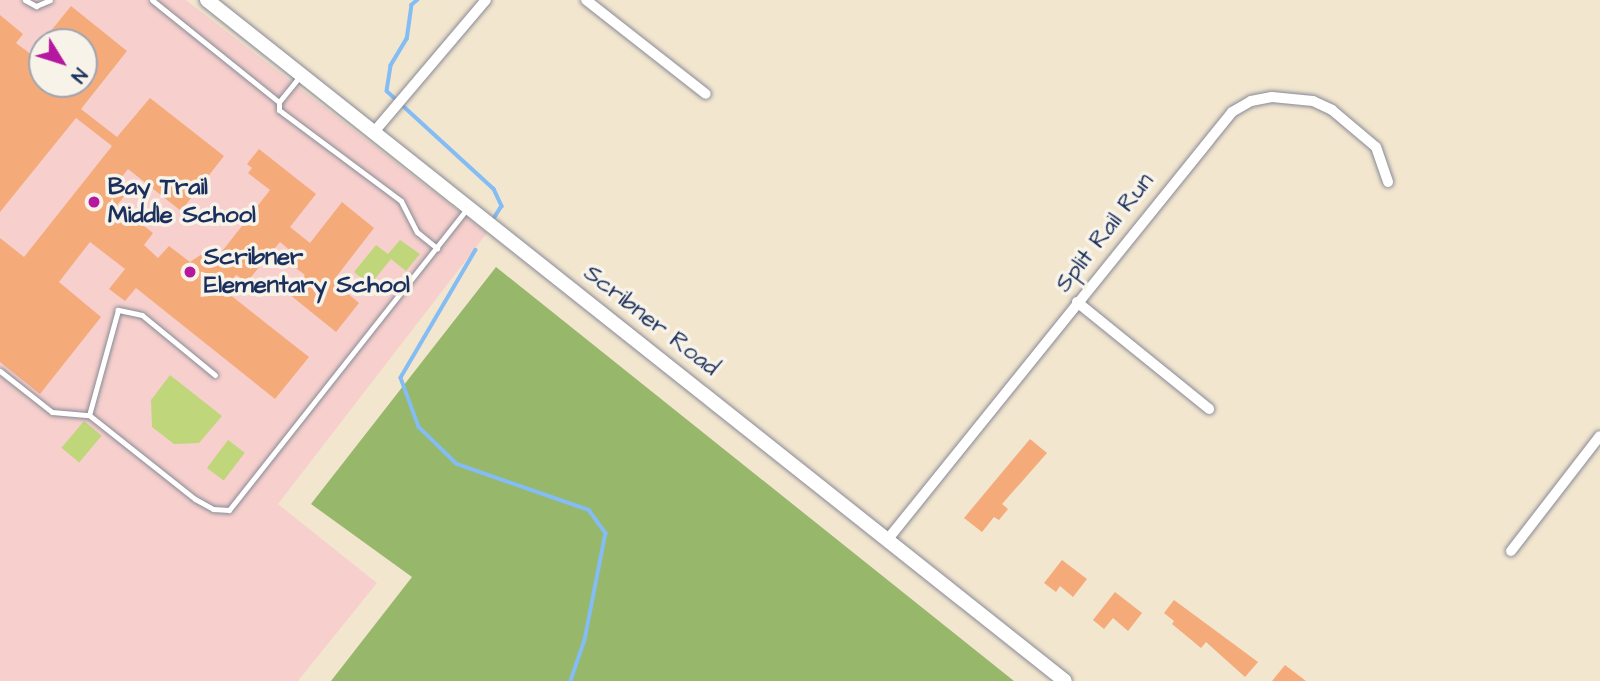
<!DOCTYPE html>
<html>
<head>
<meta charset="utf-8">
<style>
	body { margin:0 }
	#map { position:relative; width:1600px; height:681px; overflow:hidden; background:#f3e6cf; font-family:"Architects Daughter",sans-serif }
	div>[style] { position:absolute }
	.built>* { inset:0; background:#f7d0cd }
	.green>* { inset:0; background:#bfd67b; transform-origin:0 0 }
	.forest>* { inset:0; background:#97b76b }
	.stream>* { height:3.5px; margin:-1.75px; padding:0 1.75px; transform-origin:1.75px; border-radius:1.75px; background:#84bcf4 }
	.building>* { inset:0; background:#f5aa7a }
	.roads { filter:drop-shadow(0 0 2px #878a96) drop-shadow(0 0 2px #878a96) }
	.service>* { height:5px; margin:-2.5px; padding:0 2.5px; transform-origin:2.5px; border-radius:2.5px; background:#fff }
	.minor>* { height:10px; margin:-5px; padding:0 5px; transform-origin:5px; border-radius:5px; background:#fff }
	.tertiary>* { height:14px; margin:-7px; padding:0 7px; transform-origin:7px; border-radius:7px; background:#fff }
	.dots>* { width:19px; height:19px; translate:-50% -50%; box-sizing:border-box; border:4px solid #f7f3e8; border-radius:50% }
	span { translate:-50% -50%; white-space:nowrap; text-align:center; line-height:1.15; -webkit-text-stroke:7px #f7f3e8; paint-order:stroke }
	.poi-label { font-size:24px; color:#1b2f5e; font-weight:700 }
	.left { translate:0 -50%; text-align:left }
	.street-label { font-size:24px; color:#1b2f5e }
	.north { position:absolute; left:28px; top:28px; width:70px; height:70px; box-sizing:border-box; background:#f7f3e8; border:2px solid #9fa5b1; border-radius:50%; rotate:128deg; font-size:19px; font-weight:700; line-height:28px; text-align:center; color:#1b2f5e }
	.north::after { content:''; display:block; margin:auto; width:24px; height:32px; background:#b5179e; clip-path:polygon(50% 0,100% 100%,50% 72%,0 100%) }
</style>
</head>
<body>
<div id="map">
	<div class="built">
		<i style="clip-path:polygon(evenodd,0 0,186px 0,487px 233px,278px 504px,377px 583px,298px 681px,0 681px,0 0,42px 42px,84px 42px,84px 84px,42px 84px,42px 42px)"></i>
	</div>
	<div class="green">
		<i style="clip-path:polygon(400px 240px,420px 254px,406px 271px,391px 259px,370px 285px,354px 272px,376px 245px,388px 254px)"></i>
		<i style="clip-path:polygon(170px 375px,222px 416px,199px 443px,174px 444px,152px 427px,151px 400px)"></i>
		<i style="left:84px;top:421px;width:23px;height:35px;rotate:40deg"></i>
		<i style="left:228px;top:440px;width:21px;height:35px;rotate:37deg"></i>
	</div>
	<div class="forest">
		<i style="clip-path:polygon(496px 267px,1014px 681px,331px 681px,412px 577px,311px 504px)"></i>
	</div>
	<div class="stream">
		<i style="left:418px;top:0;width:8px;rotate:140deg"></i>
		<i style="left:412px;top:5px;width:34px;rotate:98deg"></i>
		<i style="left:407px;top:39px;width:31px;rotate:121deg"></i>
		<i style="left:391px;top:66px;width:25px;rotate:99deg"></i>
		<i style="left:387px;top:91px;width:145px;rotate:42.5deg"></i>
		<i style="left:494px;top:189px;width:19px;rotate:65deg"></i>
		<i style="left:502px;top:206px;width:13px;rotate:122deg"></i>
		<i style="left:476px;top:250px;width:148px;rotate:120.4deg"></i>
		<i style="left:401px;top:378px;width:52px;rotate:69.8deg"></i>
		<i style="left:419px;top:427px;width:53px;rotate:44.2deg"></i>
		<i style="left:457px;top:464px;width:140px;rotate:19.2deg"></i>
		<i style="left:589px;top:510px;width:29px;rotate:54deg"></i>
		<i style="left:606px;top:533px;width:109px;rotate:101.1deg"></i>
		<i style="left:585px;top:640px;width:43px;rotate:108.9deg"></i>
	</div>
	<div class="building">
		<i style="clip-path:polygon(71px 6px,127px 51px,81px 109px,117px 137px,150px 98px,224px 156px,181px 211px,128px 169px,116px 184px,127px 193px,117px 205px,153px 233px,144px 245px,158px 258px,169px 246px,190px 262px,205px 252px,220px 254px,270px 190px,248px 173px,252px 168px,247px 164px,259px 149px,316px 194px,290px 227px,310px 243px,342px 202px,374px 228px,333px 281px,359px 303px,336px 332px,289px 294px,305px 275px,292px 265px,298px 257px,280px 242px,247px 282px,236px 275px,224px 290px,309px 357px,275px 399px,136px 288px,125px 301px,109px 289px,125px 269px,90px 242px,59px 282px,101px 317px,40px 394px,0 362px,0 238px,24px 257px,112px 146px,76px 118px,0 212px,0 15px,23px 34px,16px 43px,32px 55px,42px 42px,42px 84px,84px 84px,84px 42px,42px 42px)"></i>
		<i style="clip-path:polygon(1030px 439px,1047px 453px,1002px 504px,1008px 509px,999px 520px,994px 517px,982px 532px,964px 518px)"></i>
		<i style="clip-path:polygon(1062px 560px,1087px 579px,1073px 597px,1060px 586px,1056px 592px,1044px 583px)"></i>
		<i style="clip-path:polygon(1115px 592px,1142px 613px,1128px 631px,1113px 618px,1104px 629px,1093px 620px)"></i>
		<i style="clip-path:polygon(1174px 600px,1258px 662px,1245px 677px,1206px 642px,1201px 648px,1172px 624px,1174px 621px,1164px 613px)"></i>
		<i style="clip-path:polygon(1285px 665px,1306px 681px,1272px 681px)"></i>
	</div>
	<div class="roads">
		<div class="service">
			<i style="left:25px;top:0;width:13px;rotate:29deg"></i>
			<i style="left:36px;top:6px;width:15px;rotate:-23deg"></i>
			<i style="left:152px;top:0;width:163px;rotate:38.8deg"></i>
			<i style="left:279px;top:102px;width:8px;rotate:90deg"></i>
			<i style="left:279px;top:110px;width:152px;rotate:36.7deg"></i>
			<i style="left:401px;top:201px;width:35px;rotate:63deg"></i>
			<i style="left:417px;top:232px;width:26px;rotate:39deg"></i>
			<i style="left:279px;top:102px;width:32px;rotate:-51deg"></i>
			<i style="left:0;top:371px;width:66px;rotate:38.3deg"></i>
			<i style="left:52px;top:412px;width:37px;rotate:5deg"></i>
			<i style="left:215px;top:375px;width:94px;rotate:-140.6deg"></i>
			<i style="left:142px;top:315px;width:25px;rotate:-168deg"></i>
			<i style="left:118px;top:310px;width:109px;rotate:105.4deg"></i>
			<i style="left:89px;top:415px;width:135px;rotate:38.4deg"></i>
			<i style="left:195px;top:499px;width:21px;rotate:29deg"></i>
			<i style="left:213px;top:509px;width:16px;rotate:4deg"></i>
			<i style="left:229px;top:510px;width:384px;rotate:-51.7deg"></i>
		</div>
		<div class="minor">
			<i style="left:586px;top:0;width:152px;rotate:38.1deg"></i>
			<i style="left:374px;top:132px;width:173px;rotate:-49.7deg"></i>
			<i style="left:1077px;top:302px;width:170px;rotate:39deg"></i>
			<i style="left:888px;top:539px;width:548px;rotate:-51.14deg"></i>
			<i style="left:1232px;top:112px;width:22px;rotate:-30deg"></i>
			<i style="left:1251px;top:101px;width:21px;rotate:-11deg"></i>
			<i style="left:1272px;top:97px;width:41px;rotate:5.6deg"></i>
			<i style="left:1313px;top:101px;width:21px;rotate:25deg"></i>
			<i style="left:1332px;top:110px;width:57px;rotate:40.1deg"></i>
			<i style="left:1376px;top:147px;width:37px;rotate:71deg"></i>
			<i style="left:1511px;top:551px;width:145px;rotate:-52.3deg"></i>
		</div>
		<div class="tertiary">
			<i style="left:207px;top:0;width:1095px;rotate:38.44deg"></i>
		</div>
	</div>
	<div class="dots">
		<i style="left:94px;top:202px;background:#b5179e"></i>
		<i style="left:190px;top:272px;background:#b5179e"></i>
	</div>
	<div class="poi-label">
		<span class="left" style="left:108px;top:202px">Bay Trail<br>Middle School</span>
		<span class="left" style="left:204px;top:272px">Scribner<br>Elementary School</span>
	</div>
	<div class="street-label">
		<span style="left:1105px;top:233px;rotate:-52deg">Split Rail Run</span>
		<span style="left:651px;top:321px;rotate:38deg">Scribner Road</span>
	</div>
	<div class="north">N</div>
</div>
</body>
</html>
